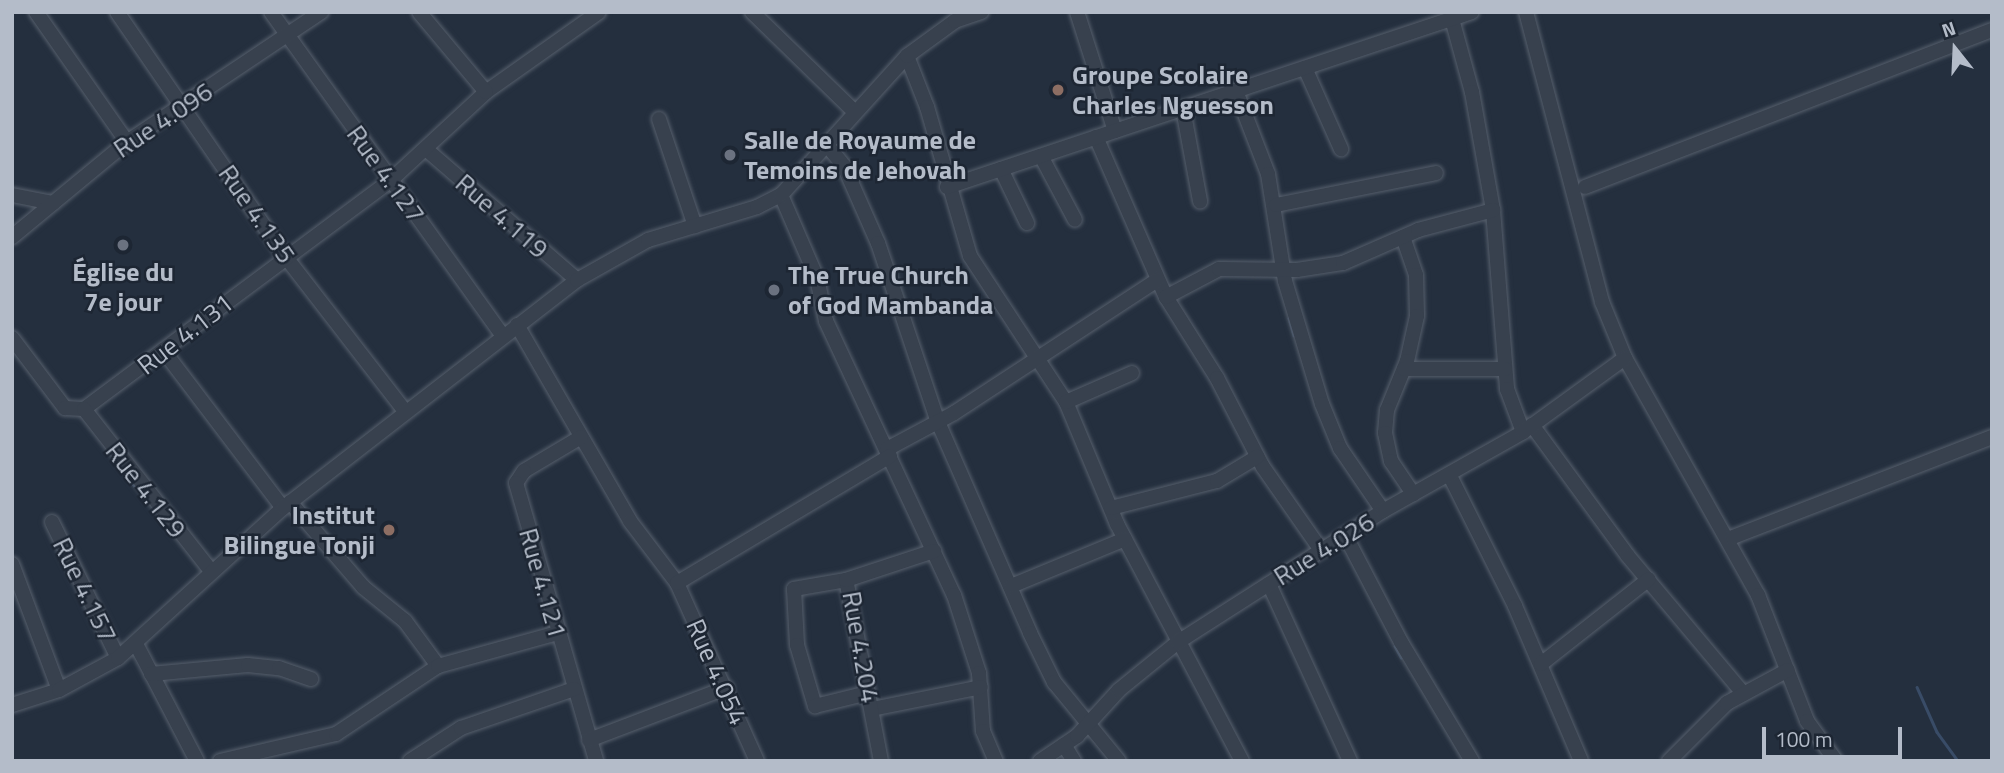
<!DOCTYPE html>
<html>
<head>
<meta charset="utf-8">
<style>
	body { margin:0 }
	#map { position:relative; width:2004px; height:773px; overflow:hidden; background:#242f3e; font-family:"Titillium Web",sans-serif }
	div>[style] { position:absolute }
	.stream>* { height:2.5px; margin:-1.25px; padding:0 1.25px; transform-origin:1.25px; border-radius:1.25px; background:#394c67 }
	.roads { filter:drop-shadow(0 0 2px #565f6c) drop-shadow(0 0 2px #565f6c) }
	.minor>* { height:14px; margin:-7px; padding:0 7px; transform-origin:7px; border-radius:7px; background:#38414e }
	.dots>* { width:19px; height:19px; translate:-50% -50%; box-sizing:border-box; border:4px solid #1d2633; border-radius:50% }
	span { translate:-50% -50%; white-space:nowrap; text-align:center; line-height:1.15; -webkit-text-stroke:5px #1d2633; paint-order:stroke }
	.poi-label { font-size:26px; color:#b4bcc9; font-weight:700 }
	.left { translate:0 -50%; text-align:left }
	.right { translate:-100% -50%; text-align:right }
	.street-label { font-size:26px; color:#b4bcc9 }
	.frame { position:absolute; inset:0; border:14px solid #b4bcc9; pointer-events:none }
	.north { position:absolute; left:1920px; top:14px; width:70px; height:70px; -webkit-text-stroke:5px #1d2633; paint-order:stroke; rotate:342deg; font-size:19px; font-weight:700; line-height:28px; text-align:center; color:#b4bcc9 }
	.north::after { content:''; display:block; margin:auto; width:24px; height:32px; background:#b4bcc9; clip-path:polygon(50% 0,100% 100%,50% 72%,0 100%) }
	.scale { position:absolute; left:1762px; top:727px; width:140px; height:32px; box-sizing:border-box; border:4px solid #b4bcc9; border-top:0; padding-left:9px; font-size:21px; line-height:24px; white-space:nowrap; color:#b4bcc9; -webkit-text-stroke:5px #1d2633; paint-order:stroke }
</style>
</head>
<body>
<div id="map">
	<div class="stream">
		<i style="left:1289px;top:318px;width:18px;rotate:74deg"></i>
		<i style="left:114px;top:461px;width:21px;rotate:51deg"></i>
		<i style="left:128px;top:478px;width:17px;rotate:50deg"></i>
		<i style="left:1395px;top:646px;width:13px;rotate:61deg"></i>
		<i style="left:1917px;top:687px;width:49px;rotate:66deg"></i>
		<i style="left:1937px;top:732px;width:36px;rotate:54deg"></i>
	</div>
	<div class="roads">
		<div class="minor">
			<i style="left:36px;top:12px;width:159px;rotate:55deg"></i>
			<i style="left:117px;top:12px;width:296px;rotate:55.5deg"></i>
			<i style="left:285px;top:256px;width:195px;rotate:52.3deg"></i>
			<i style="left:271px;top:12px;width:397px;rotate:54.4deg"></i>
			<i style="left:752px;top:12px;width:144px;rotate:44.2deg"></i>
			<i style="left:1077px;top:12px;width:125px;rotate:72.3deg"></i>
			<i style="left:1526px;top:12px;width:300px;rotate:75.3deg"></i>
			<i style="left:1602px;top:302px;width:61px;rotate:67.7deg"></i>
			<i style="left:1625px;top:358px;width:272px;rotate:60.7deg"></i>
			<i style="left:1758px;top:595px;width:135px;rotate:68.7deg"></i>
			<i style="left:1807px;top:721px;width:49px;rotate:54.1deg"></i>
			<i style="left:1452px;top:19px;width:76px;rotate:74.7deg"></i>
			<i style="left:1472px;top:92px;width:120px;rotate:79.9deg"></i>
			<i style="left:1493px;top:210px;width:180px;rotate:85.5deg"></i>
			<i style="left:1507px;top:389px;width:46px;rotate:69.6deg"></i>
			<i style="left:907px;top:56px;width:55px;rotate:68.6deg"></i>
			<i style="left:927px;top:107px;width:155px;rotate:73.9deg"></i>
			<i style="left:970px;top:256px;width:175px;rotate:56.7deg"></i>
			<i style="left:1066px;top:402px;width:132px;rotate:67.3deg"></i>
			<i style="left:1117px;top:524px;width:268px;rotate:62.2deg"></i>
			<i style="left:1305px;top:68px;width:89px;rotate:66deg"></i>
			<i style="left:1236px;top:91px;width:89px;rotate:68.9deg"></i>
			<i style="left:1268px;top:174px;width:108px;rotate:81deg"></i>
			<i style="left:1285px;top:281px;width:128px;rotate:73.3deg"></i>
			<i style="left:1322px;top:404px;width:48px;rotate:67.8deg"></i>
			<i style="left:1340px;top:448px;width:76px;rotate:55.7deg"></i>
			<i style="left:486px;top:92px;width:138px;rotate:-35.3deg"></i>
			<i style="left:1183px;top:109px;width:94px;rotate:79.5deg"></i>
			<i style="left:659px;top:119px;width:113px;rotate:71.4deg"></i>
			<i style="left:1096px;top:137px;width:175px;rotate:66.4deg"></i>
			<i style="left:1166px;top:297px;width:96px;rotate:57.8deg"></i>
			<i style="left:1217px;top:378px;width:100px;rotate:62.7deg"></i>
			<i style="left:1263px;top:467px;width:101px;rotate:55.1deg"></i>
			<i style="left:827px;top:145px;width:27px;rotate:51deg"></i>
			<i style="left:844px;top:166px;width:84px;rotate:66.2deg"></i>
			<i style="left:878px;top:243px;width:189px;rotate:71.5deg"></i>
			<i style="left:938px;top:422px;width:230px;rotate:66.4deg"></i>
			<i style="left:1030px;top:633px;width:55px;rotate:63.9deg"></i>
			<i style="left:1054px;top:682px;width:102px;rotate:50.6deg"></i>
			<i style="left:427px;top:150px;width:198px;rotate:40.9deg"></i>
			<i style="left:1041px;top:156px;width:72px;rotate:62deg"></i>
			<i style="left:1001px;top:169px;width:60px;rotate:64.3deg"></i>
			<i style="left:947px;top:187px;width:553px;rotate:-18.43deg"></i>
			<i style="left:1585px;top:187px;width:436px;rotate:-21.1deg"></i>
			<i style="left:12px;top:195px;width:42px;rotate:11deg"></i>
			<i style="left:781px;top:195px;width:90px;rotate:66.6deg"></i>
			<i style="left:817px;top:278px;width:44px;rotate:78.2deg"></i>
			<i style="left:826px;top:321px;width:302px;rotate:65deg"></i>
			<i style="left:954px;top:595px;width:82px;rotate:72.2deg"></i>
			<i style="left:979px;top:673px;width:58px;rotate:86.1deg"></i>
			<i style="left:983px;top:731px;width:33px;rotate:67deg"></i>
			<i style="left:1276px;top:205px;width:163px;rotate:-11.3deg"></i>
			<i style="left:12px;top:237px;width:149px;rotate:-39.6deg"></i>
			<i style="left:127px;top:142px;width:234px;rotate:-33.8deg"></i>
			<i style="left:1403px;top:237px;width:40px;rotate:71.1deg"></i>
			<i style="left:1416px;top:275px;width:41px;rotate:88.6deg"></i>
			<i style="left:1417px;top:316px;width:46px;rotate:102.5deg"></i>
			<i style="left:1407px;top:361px;width:53px;rotate:112.2deg"></i>
			<i style="left:1387px;top:410px;width:23px;rotate:95deg"></i>
			<i style="left:1385px;top:433px;width:29px;rotate:78deg"></i>
			<i style="left:1391px;top:461px;width:40px;rotate:56deg"></i>
			<i style="left:1166px;top:297px;width:60px;rotate:-27.8deg"></i>
			<i style="left:1219px;top:269px;width:78px;rotate:0.7deg"></i>
			<i style="left:1297px;top:270px;width:47px;rotate:-8.7deg"></i>
			<i style="left:1343px;top:263px;width:82px;rotate:-23.7deg"></i>
			<i style="left:1418px;top:230px;width:78px;rotate:-14.9deg"></i>
			<i style="left:517px;top:325px;width:226px;rotate:60deg"></i>
			<i style="left:630px;top:521px;width:78px;rotate:52.8deg"></i>
			<i style="left:677px;top:583px;width:195px;rotate:65.8deg"></i>
			<i style="left:12px;top:338px;width:88px;rotate:52.9deg"></i>
			<i style="left:65px;top:408px;width:19px;rotate:3deg"></i>
			<i style="left:84px;top:409px;width:383px;rotate:-36.7deg"></i>
			<i style="left:391px;top:180px;width:129px;rotate:-42.8deg"></i>
			<i style="left:486px;top:92px;width:104px;rotate:-129.9deg"></i>
			<i style="left:163px;top:350px;width:198px;rotate:52.8deg"></i>
			<i style="left:1404px;top:369px;width:101px"></i>
			<i style="left:1066px;top:402px;width:72px;rotate:-23.7deg"></i>
			<i style="left:84px;top:409px;width:206px;rotate:51.9deg"></i>
			<i style="left:1532px;top:425px;width:162px;rotate:53.8deg"></i>
			<i style="left:1628px;top:556px;width:179px;rotate:50deg"></i>
			<i style="left:581px;top:437px;width:66px;rotate:149.2deg"></i>
			<i style="left:524px;top:471px;width:14px;rotate:124deg"></i>
			<i style="left:516px;top:483px;width:289px;rotate:73.9deg"></i>
			<i style="left:887px;top:449px;width:76px;rotate:-28.2deg"></i>
			<i style="left:954px;top:413px;width:243px;rotate:-33.2deg"></i>
			<i style="left:1450px;top:476px;width:145px;rotate:63.4deg"></i>
			<i style="left:1515px;top:606px;width:168px;rotate:66.9deg"></i>
			<i style="left:290px;top:502px;width:112px;rotate:49.3deg"></i>
			<i style="left:363px;top:587px;width:54px;rotate:39deg"></i>
			<i style="left:405px;top:621px;width:56px;rotate:53.7deg"></i>
			<i style="left:1111px;top:508px;width:109px;rotate:-14.3deg"></i>
			<i style="left:1217px;top:481px;width:47px;rotate:-31deg"></i>
			<i style="left:52px;top:522px;width:151px;rotate:64.1deg"></i>
			<i style="left:1345px;top:535px;width:121px;rotate:62.4deg"></i>
			<i style="left:1401px;top:642px;width:139px;rotate:59.2deg"></i>
			<i style="left:1733px;top:537px;width:278px;rotate:-21.1deg"></i>
			<i style="left:12px;top:564px;width:134px;rotate:69.5deg"></i>
			<i style="left:846px;top:580px;width:53px;rotate:170.2deg"></i>
			<i style="left:794px;top:589px;width:56px;rotate:86.9deg"></i>
			<i style="left:797px;top:645px;width:64px;rotate:73.6deg"></i>
			<i style="left:815px;top:706px;width:55px;rotate:-13.8deg"></i>
			<i style="left:677px;top:583px;width:248px;rotate:-30.8deg"></i>
			<i style="left:1269px;top:584px;width:195px;rotate:65.4deg"></i>
			<i style="left:1011px;top:586px;width:123px;rotate:-22.4deg"></i>
			<i style="left:136px;top:644px;width:132px;rotate:62.5deg"></i>
			<i style="left:1541px;top:664px;width:137px;rotate:-38.2deg"></i>
			<i style="left:151px;top:674px;width:97px;rotate:-5.3deg"></i>
			<i style="left:248px;top:665px;width:31px;rotate:6deg"></i>
			<i style="left:279px;top:668px;width:34px;rotate:19deg"></i>
			<i style="left:12px;top:705px;width:49px;rotate:-17.7deg"></i>
			<i style="left:59px;top:690px;width:67px;rotate:-28.5deg"></i>
			<i style="left:118px;top:658px;width:223px;rotate:-42.3deg"></i>
			<i style="left:283px;top:508px;width:372px;rotate:-37.8deg"></i>
			<i style="left:577px;top:280px;width:81px;rotate:-29.4deg"></i>
			<i style="left:648px;top:240px;width:114px;rotate:-16.8deg"></i>
			<i style="left:757px;top:207px;width:27px;rotate:-27deg"></i>
			<i style="left:781px;top:195px;width:188px;rotate:-47.8deg"></i>
			<i style="left:907px;top:56px;width:59px;rotate:-36.1deg"></i>
			<i style="left:955px;top:21px;width:28px;rotate:-19deg"></i>
			<i style="left:872px;top:709px;width:111px;rotate:-11.4deg"></i>
			<i style="left:589px;top:740px;width:147px;rotate:-20.8deg"></i>
			<i style="left:1064px;top:745px;width:19px;rotate:58deg"></i>
			<i style="left:220px;top:761px;width:119px;rotate:-13.1deg"></i>
			<i style="left:336px;top:734px;width:123px;rotate:-33.7deg"></i>
			<i style="left:438px;top:666px;width:124px;rotate:-15.4deg"></i>
			<i style="left:410px;top:761px;width:61px;rotate:-32.9deg"></i>
			<i style="left:461px;top:728px;width:120px;rotate:-19deg"></i>
			<i style="left:881px;top:761px;width:184px;rotate:-100.9deg"></i>
			<i style="left:846px;top:580px;width:93px;rotate:-18.2deg"></i>
			<i style="left:1040px;top:761px;width:45px;rotate:-34deg"></i>
			<i style="left:1077px;top:736px;width:62px;rotate:-47.6deg"></i>
			<i style="left:1119px;top:690px;width:76px;rotate:-39.1deg"></i>
			<i style="left:1178px;top:642px;width:243px;rotate:-32.6deg"></i>
			<i style="left:1383px;top:511px;width:161px;rotate:-29.4deg"></i>
			<i style="left:1523px;top:432px;width:126px;rotate:-36deg"></i>
			<i style="left:1669px;top:761px;width:82px;rotate:-45deg"></i>
			<i style="left:1727px;top:703px;width:69px;rotate:-28.4deg"></i>
		</div>
	</div>
	<div class="dots">
		<i style="left:1058px;top:90px;background:#8d6e63"></i>
		<i style="left:730px;top:155px;background:#6b7280"></i>
		<i style="left:123px;top:245px;background:#6b7280"></i>
		<i style="left:774px;top:290px;background:#6b7280"></i>
		<i style="left:389px;top:530px;background:#8d6e63"></i>
	</div>
	<div class="poi-label">
		<span class="left" style="left:1072px;top:90px">Groupe Scolaire<br>Charles Nguesson</span>
		<span class="left" style="left:744px;top:155px">Salle de Royaume de<br>Temoins de Jehovah</span>
		<span style="left:123px;top:287px">Église du<br>7e jour</span>
		<span class="left" style="left:788px;top:290px">The True Church<br>of God Mambanda</span>
		<span class="right" style="left:375px;top:530px">Institut<br>Bilingue Tonji</span>
	</div>
	<div class="street-label">
		<span style="left:163px;top:120px;rotate:-34deg">Rue 4.096</span>
		<span style="left:386px;top:174px;rotate:54deg">Rue 4.127</span>
		<span style="left:257px;top:214px;rotate:55deg">Rue 4.135</span>
		<span style="left:502px;top:216px;rotate:41deg">Rue 4.119</span>
		<span style="left:185px;top:334px;rotate:-38deg">Rue 4.131</span>
		<span style="left:146px;top:490px;rotate:52deg">Rue 4.129</span>
		<span style="left:1324px;top:549px;rotate:-32deg">Rue 4.026</span>
		<span style="left:543px;top:583px;rotate:74deg">Rue 4.121</span>
		<span style="left:85px;top:590px;rotate:64deg">Rue 4.157</span>
		<span style="left:861px;top:647px;rotate:80deg">Rue 4.204</span>
		<span style="left:717px;top:672px;rotate:66deg">Rue 4.054</span>
	</div>
	<div class="frame"></div>
	<div class="north">N</div>
	<div class="scale">100 m</div>
</div>
</body>
</html>
